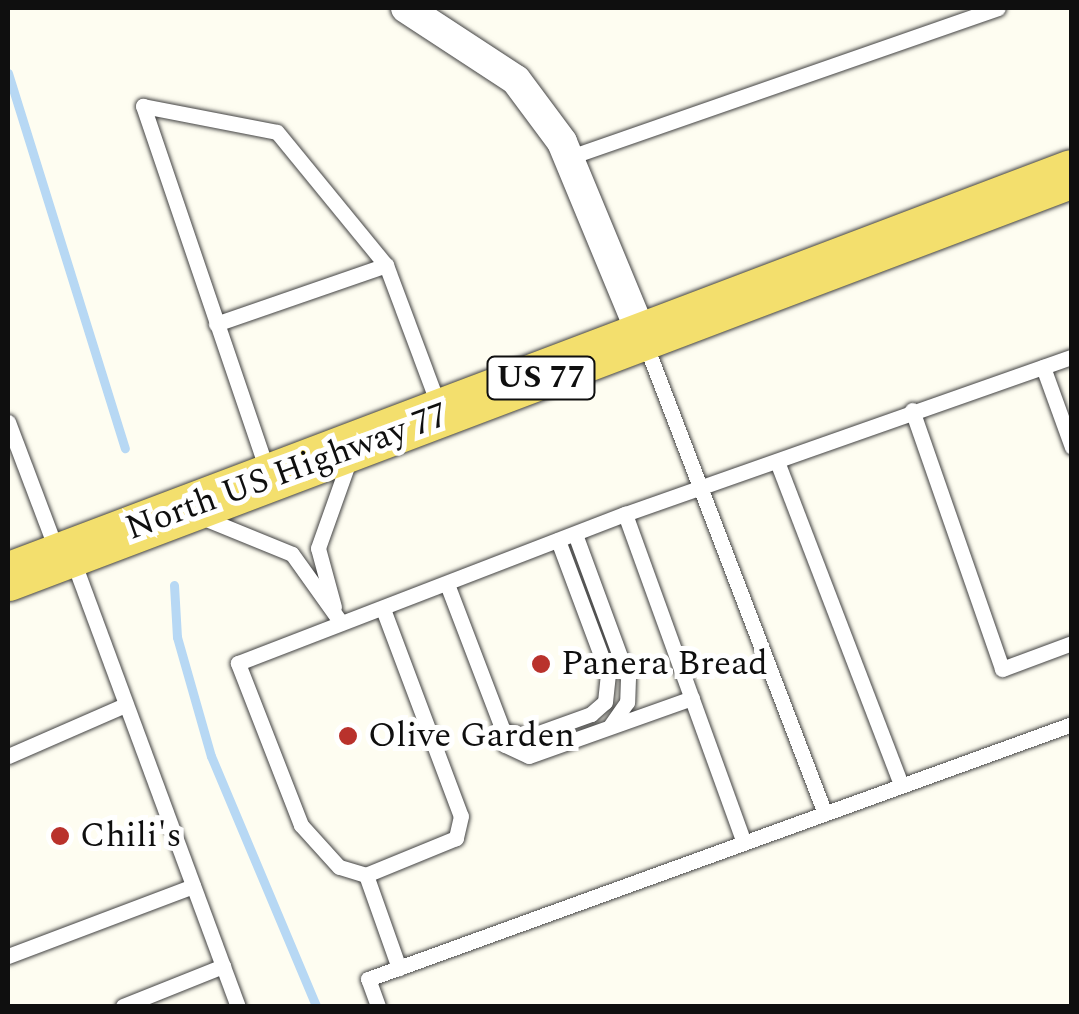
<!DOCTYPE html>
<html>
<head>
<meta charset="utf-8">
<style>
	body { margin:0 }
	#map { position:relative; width:1079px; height:1014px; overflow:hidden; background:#fefdf1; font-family:Spectral,serif }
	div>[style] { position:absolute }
	.stream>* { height:9px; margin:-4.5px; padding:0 4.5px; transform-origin:4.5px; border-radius:4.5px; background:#b7d8f4 }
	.roads { filter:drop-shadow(0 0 2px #424242) drop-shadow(0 0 2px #424242) }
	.lane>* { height:15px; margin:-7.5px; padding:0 7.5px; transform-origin:7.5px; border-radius:7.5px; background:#fff }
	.street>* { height:30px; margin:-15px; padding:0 15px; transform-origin:15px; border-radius:15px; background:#fff }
	.primary>* { height:48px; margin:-24px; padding:0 24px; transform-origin:24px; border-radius:24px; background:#f3df6d }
	.dots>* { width:28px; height:28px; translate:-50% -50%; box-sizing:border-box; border:5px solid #fff; border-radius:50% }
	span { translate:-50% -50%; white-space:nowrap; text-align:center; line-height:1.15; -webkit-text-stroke:10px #fff; paint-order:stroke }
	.shield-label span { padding:2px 8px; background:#fff; border:2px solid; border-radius:8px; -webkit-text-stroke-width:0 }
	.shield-label { font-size:32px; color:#0f0f0f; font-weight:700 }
	.street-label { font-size:35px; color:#0f0f0f }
	.poi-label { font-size:35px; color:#0f0f0f }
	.left { translate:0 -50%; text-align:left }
	.frame { position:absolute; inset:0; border:10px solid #0f0f0f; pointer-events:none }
</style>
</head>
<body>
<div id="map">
	<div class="stream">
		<i style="left:8px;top:73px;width:393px;rotate:72.7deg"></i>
		<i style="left:174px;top:585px;width:52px;rotate:86.7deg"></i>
		<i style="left:177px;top:637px;width:124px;rotate:74.1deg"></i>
		<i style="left:211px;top:756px;width:271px;rotate:67.2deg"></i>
	</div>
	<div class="roads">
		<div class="lane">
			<i style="left:570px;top:157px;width:453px;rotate:-19.2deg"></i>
			<i style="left:216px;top:324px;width:180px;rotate:-19.1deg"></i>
			<i style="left:645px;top:343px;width:501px;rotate:69.07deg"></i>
			<i style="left:1043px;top:367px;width:85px;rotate:70.1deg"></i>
			<i style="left:912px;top:410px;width:274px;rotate:70.8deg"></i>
			<i style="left:1002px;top:669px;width:75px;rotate:-20.4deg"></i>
			<i style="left:8px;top:422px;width:141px;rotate:69.3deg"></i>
			<i style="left:778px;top:464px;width:341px;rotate:69deg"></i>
			<i style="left:268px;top:473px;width:388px;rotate:-108.8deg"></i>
			<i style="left:143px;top:106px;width:136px;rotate:11deg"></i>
			<i style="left:277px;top:132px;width:172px;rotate:50.7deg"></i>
			<i style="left:386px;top:265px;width:152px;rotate:69.5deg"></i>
			<i style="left:625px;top:514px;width:474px;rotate:-19.4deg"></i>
			<i style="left:199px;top:516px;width:100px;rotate:22.2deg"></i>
			<i style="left:292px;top:554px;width:81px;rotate:54.5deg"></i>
			<i style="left:575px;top:534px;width:153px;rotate:69.8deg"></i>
			<i style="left:628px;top:678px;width:24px;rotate:92deg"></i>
			<i style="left:627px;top:702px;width:28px;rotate:125deg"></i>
			<i style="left:72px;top:558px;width:478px;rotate:69.7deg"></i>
			<i style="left:447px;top:584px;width:157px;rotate:69.1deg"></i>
			<i style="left:503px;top:731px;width:27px;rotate:10deg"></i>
			<i style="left:530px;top:736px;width:65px;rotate:-19.8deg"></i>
			<i style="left:591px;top:714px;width:18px;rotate:-41deg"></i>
			<i style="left:605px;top:702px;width:28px;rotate:-84deg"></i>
			<i style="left:608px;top:674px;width:143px;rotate:-110.5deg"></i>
			<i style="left:334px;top:607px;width:61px;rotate:-105.2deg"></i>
			<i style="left:318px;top:548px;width:96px;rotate:-70.4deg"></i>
			<i style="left:383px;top:609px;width:221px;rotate:69.4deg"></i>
			<i style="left:461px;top:816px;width:23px;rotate:103deg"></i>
			<i style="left:456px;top:838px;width:97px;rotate:157.7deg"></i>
			<i style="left:366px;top:875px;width:99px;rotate:70.5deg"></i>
			<i style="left:499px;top:728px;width:18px;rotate:71deg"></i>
			<i style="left:505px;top:745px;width:26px;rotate:25deg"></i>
			<i style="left:529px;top:756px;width:173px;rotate:-19.6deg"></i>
			<i style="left:8px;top:756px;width:128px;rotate:-23.6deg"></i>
			<i style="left:366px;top:875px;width:28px;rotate:-163deg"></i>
			<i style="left:339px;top:867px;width:57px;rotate:-132.1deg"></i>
			<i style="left:301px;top:825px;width:174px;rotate:-111.3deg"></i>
			<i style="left:238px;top:663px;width:415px;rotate:-21.1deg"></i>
			<i style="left:625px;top:514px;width:347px;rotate:70.1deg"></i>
			<i style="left:8px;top:956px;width:198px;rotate:-20.7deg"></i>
			<i style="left:123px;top:1006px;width:108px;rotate:-21.8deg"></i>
			<i style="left:378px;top:1006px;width:29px;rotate:-110deg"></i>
			<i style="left:368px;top:979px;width:749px;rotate:-19.91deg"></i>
		</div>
		<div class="street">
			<i style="left:406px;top:8px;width:131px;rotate:33.2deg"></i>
			<i style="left:516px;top:80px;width:77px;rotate:53.4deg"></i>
			<i style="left:562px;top:142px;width:214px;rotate:67.5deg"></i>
		</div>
		<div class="primary">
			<i style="left:8px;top:577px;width:1138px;rotate:-20.74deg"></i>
		</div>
	</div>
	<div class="dots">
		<i style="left:541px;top:664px;background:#b9322c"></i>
		<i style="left:348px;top:736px;background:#b9322c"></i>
		<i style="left:60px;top:836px;background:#b9322c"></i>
	</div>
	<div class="shield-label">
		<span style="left:541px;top:378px">US 77</span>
	</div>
	<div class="street-label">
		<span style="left:287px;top:472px;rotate:-20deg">North US Highway 77</span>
	</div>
	<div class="poi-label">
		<span class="left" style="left:561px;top:664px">Panera Bread</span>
		<span class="left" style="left:368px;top:736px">Olive Garden</span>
		<span class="left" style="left:80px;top:836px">Chili's</span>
	</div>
	<div class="frame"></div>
</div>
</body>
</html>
